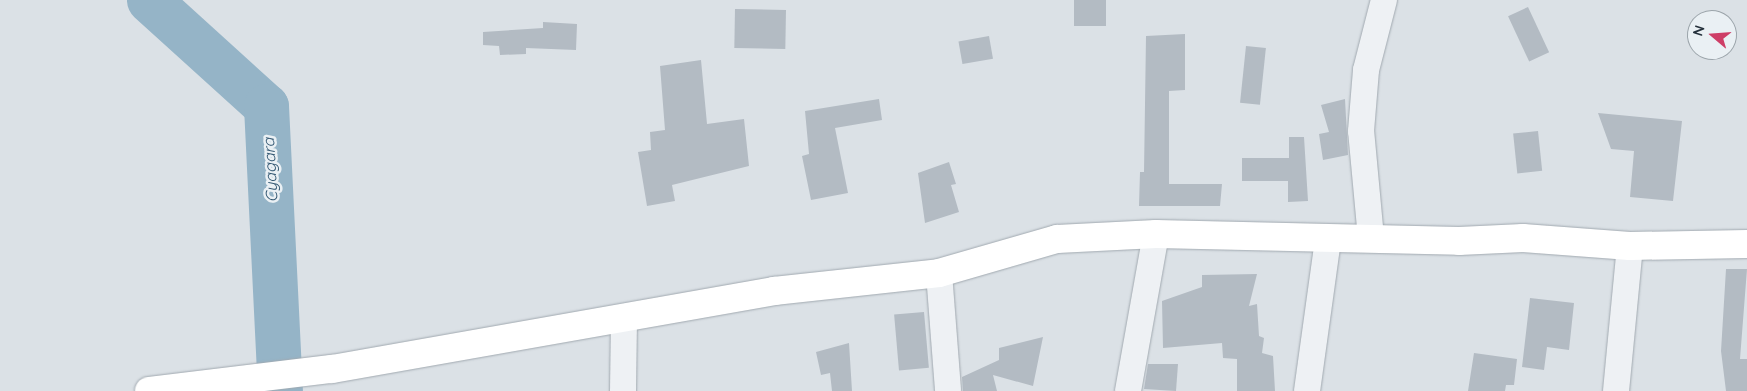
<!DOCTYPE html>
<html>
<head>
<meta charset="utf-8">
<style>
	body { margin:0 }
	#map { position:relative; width:1747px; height:391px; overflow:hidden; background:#dbe1e6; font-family:Quicksand,sans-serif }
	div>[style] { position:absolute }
	.river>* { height:45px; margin:-22.5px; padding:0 22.5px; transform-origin:22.5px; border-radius:22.5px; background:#95b4c7 }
	.building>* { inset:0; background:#b3bbc3; transform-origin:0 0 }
	.roads { filter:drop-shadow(0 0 1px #a1a9b0) drop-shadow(0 0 1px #a1a9b0) }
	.minor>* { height:26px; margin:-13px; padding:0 13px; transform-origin:13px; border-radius:13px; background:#eef1f4 }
	.secondary>* { height:28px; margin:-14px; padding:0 14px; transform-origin:14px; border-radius:14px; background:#fff }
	span { translate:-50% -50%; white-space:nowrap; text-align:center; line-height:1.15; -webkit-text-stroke:5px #eaf0f4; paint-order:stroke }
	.water-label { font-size:16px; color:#305570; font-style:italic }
	.north { position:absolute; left:1687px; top:10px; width:50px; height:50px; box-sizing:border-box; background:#eaf0f4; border:1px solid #9ba4aa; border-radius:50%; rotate:288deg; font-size:14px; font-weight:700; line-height:20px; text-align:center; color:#25313c }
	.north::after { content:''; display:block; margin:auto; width:18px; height:22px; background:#ce3e67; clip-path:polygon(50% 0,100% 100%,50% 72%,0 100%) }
</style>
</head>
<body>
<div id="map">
	<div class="river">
		<i style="left:149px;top:0;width:158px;rotate:42.2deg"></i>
		<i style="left:266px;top:106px;width:285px;rotate:87.2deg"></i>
	</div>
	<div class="building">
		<i style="left:1074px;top:0;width:32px;height:26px"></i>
		<i style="left:1528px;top:7px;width:50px;height:22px;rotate:65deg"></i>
		<i style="left:735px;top:9px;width:51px;height:39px;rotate:1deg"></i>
		<i style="clip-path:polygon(543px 22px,577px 24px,576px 50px,526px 48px,526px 54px,500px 55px,499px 46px,483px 45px,483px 32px,543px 28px)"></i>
		<i style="clip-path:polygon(1185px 34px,1185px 90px,1169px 91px,1169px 184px,1222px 184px,1220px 206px,1139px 206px,1140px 172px,1144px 172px,1146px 36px)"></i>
		<i style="left:989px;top:36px;width:23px;height:31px;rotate:80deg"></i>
		<i style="left:1246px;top:46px;width:20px;height:57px;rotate:6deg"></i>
		<i style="clip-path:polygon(701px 60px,707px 124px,744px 119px,749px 166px,672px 185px,675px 201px,647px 206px,638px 152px,651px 150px,650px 132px,665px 130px,660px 66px)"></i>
		<i style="clip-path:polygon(879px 99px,882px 120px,835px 128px,848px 193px,811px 200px,802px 156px,809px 154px,805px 111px)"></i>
		<i style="clip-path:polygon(1345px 99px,1348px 155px,1323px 160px,1319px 134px,1329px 132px,1321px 105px)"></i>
		<i style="clip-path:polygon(1598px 113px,1682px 121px,1673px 201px,1630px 197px,1634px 151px,1611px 149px)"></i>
		<i style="left:1538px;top:131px;width:40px;height:25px;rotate:84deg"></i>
		<i style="clip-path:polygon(1289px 137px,1304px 137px,1308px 201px,1288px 202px,1288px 181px,1242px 181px,1242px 158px,1289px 158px)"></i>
		<i style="clip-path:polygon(949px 162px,956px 184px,951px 185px,959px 212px,925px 223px,918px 173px)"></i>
		<i style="clip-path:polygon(1726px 269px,1747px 269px,1740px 359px,1747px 359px,1747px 391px,1726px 391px,1721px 351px)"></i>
		<i style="clip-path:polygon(1257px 274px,1249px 306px,1257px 304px,1259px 336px,1264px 338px,1262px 353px,1273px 356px,1275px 391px,1237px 391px,1237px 359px,1223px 358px,1222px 343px,1163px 348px,1162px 301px,1202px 287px,1202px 275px)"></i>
		<i style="clip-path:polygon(1530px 298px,1574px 303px,1569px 350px,1547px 347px,1544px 370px,1522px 367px)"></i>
		<i style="left:924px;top:312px;width:56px;height:30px;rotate:85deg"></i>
		<i style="clip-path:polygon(1043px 337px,1033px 386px,993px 375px,997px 391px,963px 391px,962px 377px,999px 360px,999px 348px)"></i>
		<i style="clip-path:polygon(849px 343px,852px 391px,832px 391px,830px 373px,821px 375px,816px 352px)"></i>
		<i style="clip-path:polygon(1474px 353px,1517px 359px,1514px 385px,1506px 385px,1505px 391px,1468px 391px)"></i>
		<i style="clip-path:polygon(1148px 364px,1178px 364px,1176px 391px,1144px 389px)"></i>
	</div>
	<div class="roads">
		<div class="minor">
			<i style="left:1371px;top:238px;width:107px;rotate:-95.3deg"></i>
			<i style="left:1361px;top:131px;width:61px;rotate:-85.3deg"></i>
			<i style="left:1366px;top:70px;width:72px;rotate:-75.6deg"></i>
			<i style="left:939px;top:273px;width:118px;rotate:85.6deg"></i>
			<i style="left:623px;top:391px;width:71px;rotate:-89.2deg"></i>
			<i style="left:1128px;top:391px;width:159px;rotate:-79.9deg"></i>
			<i style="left:1307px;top:391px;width:152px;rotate:-82.1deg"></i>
			<i style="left:1616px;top:391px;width:146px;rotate:-84.5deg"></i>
		</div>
		<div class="secondary">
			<i style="left:149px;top:391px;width:184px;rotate:-6.9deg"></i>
			<i style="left:332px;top:369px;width:449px;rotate:-10deg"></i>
			<i style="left:774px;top:291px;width:166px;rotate:-6.2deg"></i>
			<i style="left:939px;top:273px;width:123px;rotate:-16.1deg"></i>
			<i style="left:1057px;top:239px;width:99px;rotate:-2.9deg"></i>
			<i style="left:1156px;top:234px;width:303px;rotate:1.3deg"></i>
			<i style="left:1459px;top:241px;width:64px;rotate:-2.7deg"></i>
			<i style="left:1523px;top:238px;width:107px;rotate:4.3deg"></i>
			<i style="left:1630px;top:246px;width:117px;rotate:-1deg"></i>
		</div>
	</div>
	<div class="water-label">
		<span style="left:270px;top:170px;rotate:-93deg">Cyagara</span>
	</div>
	<div class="north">N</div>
</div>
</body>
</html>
